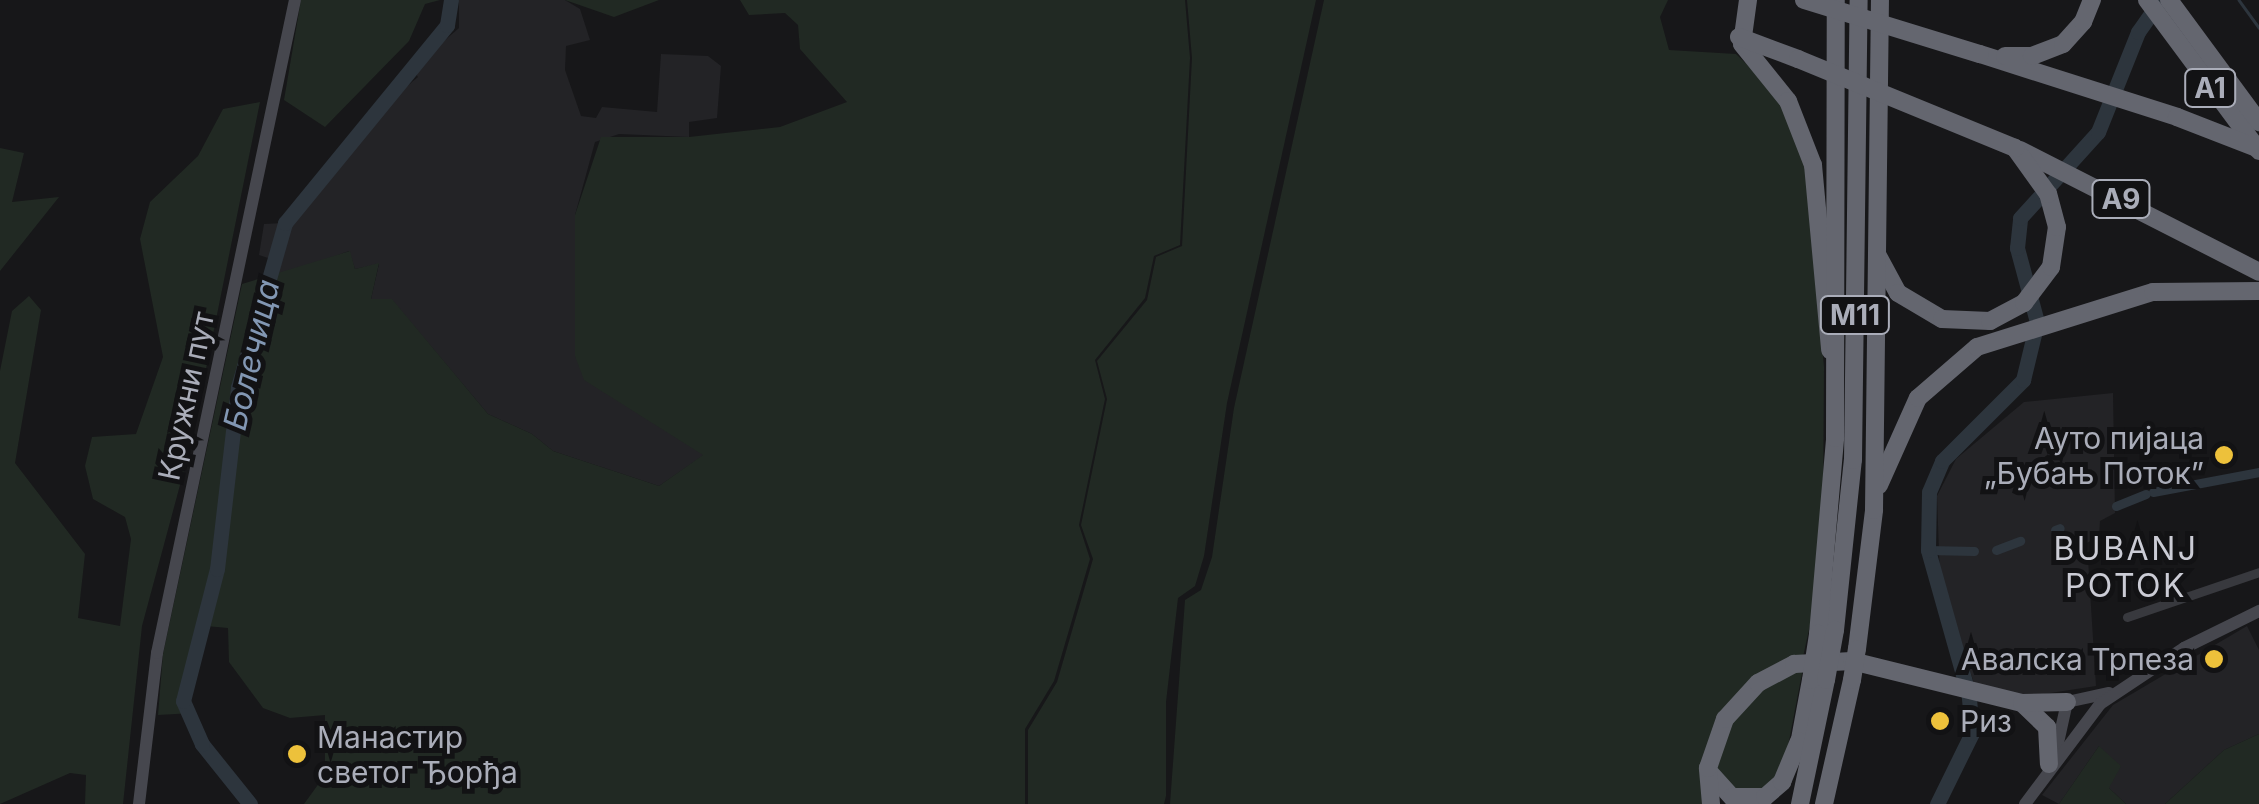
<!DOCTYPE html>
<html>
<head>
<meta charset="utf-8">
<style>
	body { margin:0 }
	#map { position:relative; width:2259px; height:804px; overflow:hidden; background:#171719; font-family:Inter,sans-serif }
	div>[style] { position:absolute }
	.built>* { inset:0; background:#232326 }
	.green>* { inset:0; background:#212923 }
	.stream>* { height:2.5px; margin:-1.25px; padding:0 1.25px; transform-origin:1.25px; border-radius:1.25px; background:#2d353d }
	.canal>* { height:9px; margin:-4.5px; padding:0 4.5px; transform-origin:4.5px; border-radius:4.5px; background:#2d353d }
	.river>* { height:15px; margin:-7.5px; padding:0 7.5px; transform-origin:7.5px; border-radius:7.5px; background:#2d353d }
	.street>* { height:9px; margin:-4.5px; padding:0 4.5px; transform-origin:4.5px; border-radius:4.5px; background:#38393e }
	.secondary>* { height:12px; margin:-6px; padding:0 6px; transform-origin:6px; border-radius:6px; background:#46474e }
	.highway>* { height:18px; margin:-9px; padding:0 9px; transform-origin:9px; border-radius:9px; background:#64666f }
	.highway-bridge>* { height:18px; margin:-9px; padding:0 9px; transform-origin:9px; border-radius:9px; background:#64666f }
	.dots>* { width:28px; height:28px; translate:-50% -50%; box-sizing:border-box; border:5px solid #121214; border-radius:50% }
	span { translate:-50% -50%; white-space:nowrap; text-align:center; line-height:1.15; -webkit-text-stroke:10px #121214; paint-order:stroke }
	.shield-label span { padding:2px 8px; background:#121214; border:2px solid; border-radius:8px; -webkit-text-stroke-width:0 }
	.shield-label { font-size:28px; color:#aaadb9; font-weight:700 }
	.street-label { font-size:30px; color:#aaadb9 }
	.poi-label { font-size:30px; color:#aaadb9 }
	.right { translate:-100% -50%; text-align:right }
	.left { translate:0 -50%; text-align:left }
	.water-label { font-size:32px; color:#8297b3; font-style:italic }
	.neighbourhood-label { font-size:32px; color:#cbccd5; letter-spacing:2.5px }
</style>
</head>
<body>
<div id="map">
	<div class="built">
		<i style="clip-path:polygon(459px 0,565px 0,580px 9px,590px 40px,566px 46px,565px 70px,581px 116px,596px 118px,602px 107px,657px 112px,661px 54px,708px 56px,721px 66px,717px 118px,689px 122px,689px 137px,619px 134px,595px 142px,575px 215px,704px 455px,659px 486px,553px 451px,532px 434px,488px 414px,392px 300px,371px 299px,379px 264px,355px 269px,349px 251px,276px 278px,268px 258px,259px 255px,264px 224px,284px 223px,379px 110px,418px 77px,412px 69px,459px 28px)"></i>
		<i style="clip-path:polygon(2113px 393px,2115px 513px,2100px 521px,2099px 536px,2087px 543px,2096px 686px,2030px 696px,1974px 683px,1940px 580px,1937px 496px,1956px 459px,2024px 402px)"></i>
		<i style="clip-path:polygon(2247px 626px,2259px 650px,2259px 734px,2224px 750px,2165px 804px,2126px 804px,2109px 788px,2099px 746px,2059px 804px,2042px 795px,2113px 705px)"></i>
	</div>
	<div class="green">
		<i style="clip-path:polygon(301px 0,440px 0,425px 4px,409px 41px,325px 127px,284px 100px)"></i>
		<i style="clip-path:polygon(565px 0,659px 0,614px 17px)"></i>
		<i style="clip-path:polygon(740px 0,1185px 0,1190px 58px,1180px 245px,1154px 256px,1145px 298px,1095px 360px,1105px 399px,1079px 525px,1090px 559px,1054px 681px,1025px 729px,1025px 804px,304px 804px,325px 775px,325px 715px,290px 718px,263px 708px,229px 662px,228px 628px,206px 626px,195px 648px,187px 702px,193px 713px,158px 715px,163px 654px,242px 284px,350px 251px,355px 269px,379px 263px,371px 299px,392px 299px,488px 414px,532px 434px,553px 451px,659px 486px,703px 455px,584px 380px,575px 356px,575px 215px,601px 137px,689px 137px,780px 127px,847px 102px,800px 49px,798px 25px,785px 13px,749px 15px)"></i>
		<i style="clip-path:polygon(1187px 0,1316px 0,1227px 403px,1204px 556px,1195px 586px,1178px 598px,1166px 702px,1166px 796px,1164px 804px,1028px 804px,1028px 730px,1057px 682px,1093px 559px,1081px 525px,1107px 399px,1097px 361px,1147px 300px,1156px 257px,1182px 246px,1192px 58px)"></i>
		<i style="clip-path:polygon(1324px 0,1668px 0,1660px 17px,1669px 50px,1736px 54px,1782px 98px,1805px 150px,1824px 367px,1823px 516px,1814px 607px,1803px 657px,1745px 688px,1704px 804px,1170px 804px,1185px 600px,1201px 590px,1212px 557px,1234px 408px)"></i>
		<i style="clip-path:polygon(260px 102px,190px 448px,142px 626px,123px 804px,85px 804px,86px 775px,70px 773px,0 804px,0 371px,12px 311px,29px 296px,41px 310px,15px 463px,85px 554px,78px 618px,120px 626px,131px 539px,125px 517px,93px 499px,85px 466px,92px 437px,136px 434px,163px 357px,140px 239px,150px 202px,198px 156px,223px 109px)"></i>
		<i style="clip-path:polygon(0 148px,24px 153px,12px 202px,59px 197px,0 271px)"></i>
		<i style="clip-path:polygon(1803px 668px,1785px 762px,1772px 787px,1732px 792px,1714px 763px,1718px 744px,1752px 695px)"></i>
		<i style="clip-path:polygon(2259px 734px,2259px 804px,2165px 804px,2224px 750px)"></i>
		<i style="clip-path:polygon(2099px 746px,2121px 766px,2109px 788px,2126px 804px,2059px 804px)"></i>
	</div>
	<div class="stream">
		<i style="left:2239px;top:0;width:34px;rotate:54deg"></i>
	</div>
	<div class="canal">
		<i style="left:2153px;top:492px;width:108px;rotate:-10.7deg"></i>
		<i style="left:2116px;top:506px;width:32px;rotate:-22deg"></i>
		<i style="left:2055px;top:530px;width:5px;rotate:-22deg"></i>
		<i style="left:1928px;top:550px;width:46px;rotate:1.2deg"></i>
		<i style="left:1996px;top:550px;width:26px;rotate:-21deg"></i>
	</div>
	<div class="river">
		<i style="left:250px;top:804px;width:77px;rotate:-128.7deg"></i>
		<i style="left:202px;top:744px;width:47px;rotate:-113.8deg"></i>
		<i style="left:183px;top:701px;width:136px;rotate:-75.6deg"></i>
		<i style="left:217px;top:569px;width:183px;rotate:-83.4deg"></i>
		<i style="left:238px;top:387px;width:171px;rotate:-74deg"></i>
		<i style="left:285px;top:223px;width:256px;rotate:-50.7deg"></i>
		<i style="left:447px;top:25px;width:25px;rotate:-81deg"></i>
		<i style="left:1937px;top:804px;width:79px;rotate:-63.8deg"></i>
		<i style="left:1972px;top:733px;width:37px;rotate:-95deg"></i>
		<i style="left:1969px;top:696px;width:152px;rotate:-105.7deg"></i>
		<i style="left:1928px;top:550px;width:58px;rotate:-89deg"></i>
		<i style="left:1929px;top:492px;width:34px;rotate:-67deg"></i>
		<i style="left:1942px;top:461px;width:115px;rotate:-45deg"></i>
		<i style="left:2023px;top:380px;width:60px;rotate:-76.4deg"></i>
		<i style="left:2037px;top:322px;width:77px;rotate:-105.1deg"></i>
		<i style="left:2017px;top:248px;width:30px;rotate:-84deg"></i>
		<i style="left:2020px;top:218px;width:116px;rotate:-47.8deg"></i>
		<i style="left:2098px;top:132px;width:108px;rotate:-68.2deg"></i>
		<i style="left:2138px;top:32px;width:38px;rotate:-55deg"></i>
	</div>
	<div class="street">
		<i style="left:2127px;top:617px;width:139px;rotate:-18.8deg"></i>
	</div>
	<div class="secondary">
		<i style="left:2067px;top:702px;width:43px;rotate:-12.1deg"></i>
		<i style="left:2056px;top:752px;width:51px;rotate:-77.6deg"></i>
		<i style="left:139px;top:804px;width:152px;rotate:-83.2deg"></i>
		<i style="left:157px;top:653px;width:667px;rotate:-78.07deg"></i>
		<i style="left:2025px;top:804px;width:125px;rotate:-53.1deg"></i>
		<i style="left:2100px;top:704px;width:101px;rotate:-33.7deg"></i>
		<i style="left:2184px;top:648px;width:84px;rotate:-26.3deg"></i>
	</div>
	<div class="highway">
		<i style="left:1748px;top:0;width:44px;rotate:97.8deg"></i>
		<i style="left:1742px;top:44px;width:73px;rotate:51.1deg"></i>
		<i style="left:1788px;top:101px;width:69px;rotate:68.7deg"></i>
		<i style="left:1813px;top:165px;width:186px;rotate:84.7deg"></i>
		<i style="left:2147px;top:0;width:188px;rotate:53.4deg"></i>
		<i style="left:2169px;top:0;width:152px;rotate:53.6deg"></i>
		<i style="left:1739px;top:37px;width:63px;rotate:20.4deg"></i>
		<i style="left:1980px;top:54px;width:207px;rotate:17.7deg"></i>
		<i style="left:2005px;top:56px;width:27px"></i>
		<i style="left:2032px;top:56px;width:33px;rotate:-21deg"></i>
		<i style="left:2063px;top:44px;width:30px;rotate:-48deg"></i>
		<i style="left:2083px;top:22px;width:24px;rotate:-68deg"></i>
		<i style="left:2020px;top:150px;width:268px;rotate:27deg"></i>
		<i style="left:1878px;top:256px;width:42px;rotate:61.6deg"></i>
		<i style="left:1898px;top:293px;width:51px;rotate:30.6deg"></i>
		<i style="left:1942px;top:319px;width:48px;rotate:2.4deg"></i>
		<i style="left:1990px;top:321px;width:38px;rotate:-28deg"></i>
		<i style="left:2024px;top:303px;width:45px;rotate:-53.1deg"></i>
		<i style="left:2051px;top:267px;width:40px;rotate:-81.5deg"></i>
		<i style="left:2057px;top:227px;width:34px;rotate:-105deg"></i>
		<i style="left:2048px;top:194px;width:57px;rotate:-125.7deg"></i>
		<i style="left:1879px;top:485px;width:95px;rotate:-65.9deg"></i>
		<i style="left:1918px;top:398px;width:78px;rotate:-40.8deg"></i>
		<i style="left:1977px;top:347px;width:184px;rotate:-17.4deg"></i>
		<i style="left:2153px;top:292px;width:106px;rotate:-0.5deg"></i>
		<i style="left:1835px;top:630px;width:171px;rotate:-84deg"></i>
		<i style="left:1853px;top:460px;width:460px;rotate:-89.3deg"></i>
		<i style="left:1818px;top:634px;width:197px;rotate:-85deg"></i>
		<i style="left:1835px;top:438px;width:438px;rotate:-89.9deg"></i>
		<i style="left:1857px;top:649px;width:140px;rotate:-83deg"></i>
		<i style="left:1874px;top:510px;width:510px;rotate:-89.33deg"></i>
		<i style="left:2022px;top:703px;width:35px;rotate:44deg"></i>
		<i style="left:2047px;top:727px;width:37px;rotate:87deg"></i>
		<i style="left:1798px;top:750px;width:71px;rotate:-79.5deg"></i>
		<i style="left:1711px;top:774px;width:31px;rotate:48deg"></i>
		<i style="left:1732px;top:797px;width:33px"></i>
		<i style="left:1765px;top:797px;width:23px;rotate:-41deg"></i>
		<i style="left:1782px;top:782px;width:44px;rotate:-67.5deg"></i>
		<i style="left:1711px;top:804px;width:36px;rotate:-95deg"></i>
		<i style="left:1708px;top:768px;width:52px;rotate:-70.9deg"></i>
		<i style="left:1725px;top:719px;width:49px;rotate:-47.5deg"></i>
		<i style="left:1758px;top:683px;width:41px;rotate:-27.8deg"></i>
		<i style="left:1794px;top:664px;width:58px;rotate:-3deg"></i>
		<i style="left:1852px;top:661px;width:175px;rotate:13.9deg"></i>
		<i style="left:2022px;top:703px;width:45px;rotate:-1.3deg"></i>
		<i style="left:1800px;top:804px;width:127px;rotate:-78.2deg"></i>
		<i style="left:1824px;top:804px;width:127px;rotate:-77.3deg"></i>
	</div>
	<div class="highway-bridge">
		<i style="left:1804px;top:0;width:184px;rotate:17.1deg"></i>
		<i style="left:1798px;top:59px;width:235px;rotate:22.3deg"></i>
		<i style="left:2177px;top:117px;width:88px;rotate:21.3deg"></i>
		<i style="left:1811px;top:680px;width:47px;rotate:-81.3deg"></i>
		<i style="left:1826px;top:680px;width:51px;rotate:-79.8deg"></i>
		<i style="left:1852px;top:680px;width:31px;rotate:-81deg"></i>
	</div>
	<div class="dots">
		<i style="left:2224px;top:455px;background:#edc13b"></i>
		<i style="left:2214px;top:659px;background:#edc13b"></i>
		<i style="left:1940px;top:721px;background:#edc13b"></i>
		<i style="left:297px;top:754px;background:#edc13b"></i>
	</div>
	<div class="shield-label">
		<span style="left:2210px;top:88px">A1</span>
		<span style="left:2121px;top:199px">A9</span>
		<span style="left:1855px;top:315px">M11</span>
	</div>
	<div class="street-label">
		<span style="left:186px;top:396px;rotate:-78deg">Кружни пут</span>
	</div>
	<div class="poi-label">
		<span class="right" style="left:2204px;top:455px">Ауто пијаца<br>„Бубањ Поток”</span>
		<span class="right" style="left:2194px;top:659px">Авалска Трпеза</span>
		<span class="left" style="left:1960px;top:721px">Риз</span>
		<span class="left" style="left:317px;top:754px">Манастир<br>светог Ђорђа</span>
	</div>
	<div class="water-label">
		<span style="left:252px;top:355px;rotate:-77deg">Болечица</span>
	</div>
	<div class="neighbourhood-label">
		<span style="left:2126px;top:568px">BUBANJ<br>POTOK</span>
	</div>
</div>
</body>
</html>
